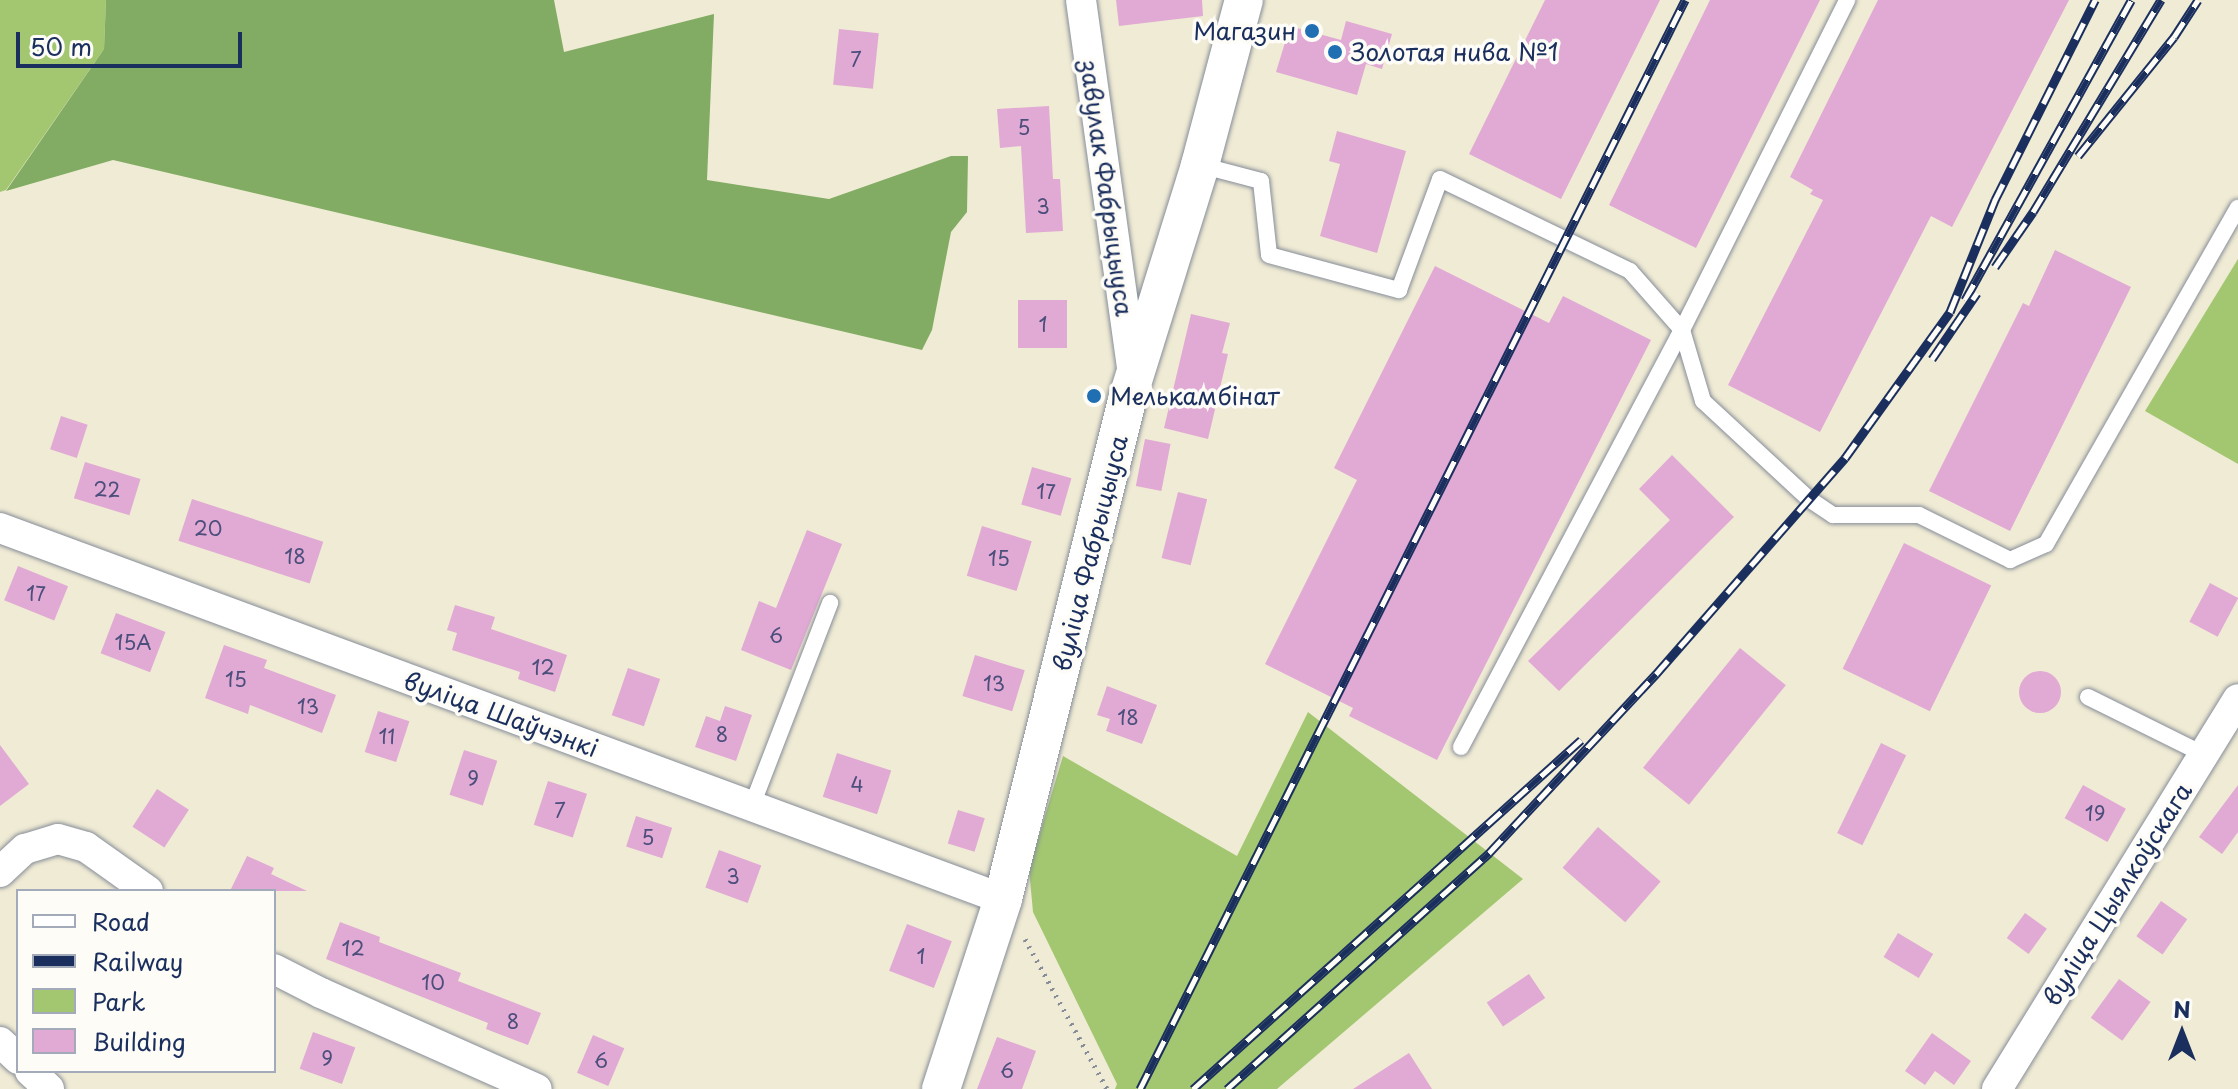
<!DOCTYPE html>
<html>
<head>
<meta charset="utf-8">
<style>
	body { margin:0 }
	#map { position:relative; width:2238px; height:1089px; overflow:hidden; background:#f0ebd4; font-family:"Playpen Sans",sans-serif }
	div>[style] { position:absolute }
	.green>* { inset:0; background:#a3c771 }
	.forest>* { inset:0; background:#82ac63 }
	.building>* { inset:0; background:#e0aad4; transform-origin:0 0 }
	.round { border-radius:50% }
	.path>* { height:5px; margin-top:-2.5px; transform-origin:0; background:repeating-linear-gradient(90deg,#868d99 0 2px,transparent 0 8px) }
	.roads { filter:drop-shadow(0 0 2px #868d99) drop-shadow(0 0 2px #868d99) }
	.service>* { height:16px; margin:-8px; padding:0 8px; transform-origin:8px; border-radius:8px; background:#fff }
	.minor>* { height:30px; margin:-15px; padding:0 15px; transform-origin:15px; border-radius:15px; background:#fff }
	.tertiary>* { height:38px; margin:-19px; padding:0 19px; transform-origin:19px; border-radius:19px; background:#fff }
	.rail>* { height:9px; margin-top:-4.5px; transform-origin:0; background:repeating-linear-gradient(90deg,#fdfcf7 0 18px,#1b2f5e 0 36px); box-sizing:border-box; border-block:2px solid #1b2f5e }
	.dots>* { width:22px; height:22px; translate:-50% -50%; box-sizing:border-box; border:4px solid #fdfcf7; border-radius:50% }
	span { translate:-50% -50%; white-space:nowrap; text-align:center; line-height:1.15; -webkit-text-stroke:7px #fdfcf7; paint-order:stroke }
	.number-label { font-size:20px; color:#4c4e7c }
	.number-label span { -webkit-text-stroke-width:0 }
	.poi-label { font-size:24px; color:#1b2f5e }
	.right { translate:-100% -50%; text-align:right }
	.left { translate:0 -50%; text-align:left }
	.street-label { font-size:24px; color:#1b2f5e }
	.legend { position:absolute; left:16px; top:889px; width:260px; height:184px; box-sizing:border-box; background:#fdfcf7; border:2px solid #a3aaba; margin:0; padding:10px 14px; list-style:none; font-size:24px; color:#1b2f5e }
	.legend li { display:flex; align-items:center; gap:16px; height:40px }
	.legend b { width:40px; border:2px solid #a3aaba }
	.north { position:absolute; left:2142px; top:993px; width:80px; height:80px; -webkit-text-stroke:6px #fdfcf7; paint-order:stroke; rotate:0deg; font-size:22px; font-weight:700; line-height:32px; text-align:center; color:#1b2f5e }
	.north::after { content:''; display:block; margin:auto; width:28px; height:36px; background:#1b2f5e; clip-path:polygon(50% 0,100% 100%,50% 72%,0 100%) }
	.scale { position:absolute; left:16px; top:32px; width:226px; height:36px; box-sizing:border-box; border:4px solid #1b2f5e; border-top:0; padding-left:10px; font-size:24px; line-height:28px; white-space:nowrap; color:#1b2f5e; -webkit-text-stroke:6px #fdfcf7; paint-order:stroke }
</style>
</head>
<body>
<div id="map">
	<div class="green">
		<i style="clip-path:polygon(0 0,106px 0,104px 49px,6px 190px,0 192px)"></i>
		<i style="clip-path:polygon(2238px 259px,2238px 464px,2145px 411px)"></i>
		<i style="clip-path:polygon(1308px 712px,1523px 879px,1277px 1089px,1115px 1089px,1117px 1084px,1033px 912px,1029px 869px,1063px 756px,1237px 856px)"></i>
	</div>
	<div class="forest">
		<i style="clip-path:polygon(106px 0,554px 0,564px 52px,714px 14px,707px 180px,829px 199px,951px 156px,968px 156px,967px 212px,951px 232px,932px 330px,922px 350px,113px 160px,6px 191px,104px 49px)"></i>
	</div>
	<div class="building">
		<i style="clip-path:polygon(1116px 0,1202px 0,1203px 16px,1119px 26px)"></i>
		<i style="clip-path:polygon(1545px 0,1660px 0,1561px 199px,1469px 154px)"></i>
		<i style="clip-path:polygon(1710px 0,1820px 0,1696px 248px,1609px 205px)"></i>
		<i style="clip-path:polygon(1878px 0,2069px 0,1952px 227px,1931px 216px,1820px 432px,1728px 385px,1823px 200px,1810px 194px,1813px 190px,1790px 177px)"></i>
		<i style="clip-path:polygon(1346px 21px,1392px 34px,1382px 69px,1366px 64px,1357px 95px,1276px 72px,1290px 26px,1341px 40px)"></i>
		<i style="left:839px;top:29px;width:40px;height:56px;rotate:6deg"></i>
		<i style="clip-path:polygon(1049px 106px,1053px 179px,1060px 179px,1063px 231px,1026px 233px,1021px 146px,1000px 148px,997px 109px)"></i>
		<i style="clip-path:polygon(1337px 131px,1406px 151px,1377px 253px,1320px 236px,1340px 164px,1329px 161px)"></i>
		<i style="clip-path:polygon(2055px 250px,2131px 287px,2010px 531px,1929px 491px,2023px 303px,2029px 306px)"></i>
		<i style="clip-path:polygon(1435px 266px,1549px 323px,1563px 296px,1651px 340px,1437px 760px,1349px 716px,1353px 708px,1265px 664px,1357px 480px,1334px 468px)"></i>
		<i style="left:1018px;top:300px;width:49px;height:48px"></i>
		<i style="clip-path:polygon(1191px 314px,1230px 323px,1222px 353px,1228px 354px,1208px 439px,1164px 428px)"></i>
		<i style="left:61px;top:416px;width:28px;height:35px;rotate:18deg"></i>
		<i style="left:1145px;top:439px;width:26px;height:48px;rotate:11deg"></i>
		<i style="clip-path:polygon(1672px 455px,1734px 517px,1559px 691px,1528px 661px,1670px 520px,1639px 489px)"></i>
		<i style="left:85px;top:462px;width:58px;height:38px;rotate:17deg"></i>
		<i style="left:1032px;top:467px;width:41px;height:39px;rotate:16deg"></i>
		<i style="left:1178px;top:492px;width:30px;height:68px;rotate:14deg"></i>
		<i style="left:192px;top:499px;width:138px;height:44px;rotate:18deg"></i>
		<i style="left:982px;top:526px;width:52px;height:52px;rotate:17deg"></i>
		<i style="clip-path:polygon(807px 530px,842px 544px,791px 670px,741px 650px,759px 601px,776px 608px)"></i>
		<i style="left:1904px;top:543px;width:97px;height:140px;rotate:26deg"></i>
		<i style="left:18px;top:566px;width:54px;height:37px;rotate:22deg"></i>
		<i style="left:2210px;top:583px;width:32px;height:44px;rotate:28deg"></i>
		<i style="clip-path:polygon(455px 605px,495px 617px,491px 629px,567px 655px,555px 692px,518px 679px,520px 672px,452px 650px,457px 633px,447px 630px)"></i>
		<i style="left:116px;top:613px;width:53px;height:43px;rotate:21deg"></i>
		<i style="clip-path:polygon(224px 645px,267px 660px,264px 668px,336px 695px,322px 733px,250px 705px,248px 714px,205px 698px)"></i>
		<i style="left:1740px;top:648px;width:59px;height:154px;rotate:39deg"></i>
		<i style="left:975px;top:655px;width:52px;height:43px;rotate:17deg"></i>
		<i style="left:628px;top:668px;width:34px;height:50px;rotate:19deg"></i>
		<i class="round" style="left:2019px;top:671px;width:42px;height:42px"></i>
		<i style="clip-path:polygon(1107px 686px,1157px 705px,1142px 744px,1106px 731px,1110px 719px,1097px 715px)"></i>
		<i style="clip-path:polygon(725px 706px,752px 715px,736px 761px,695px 747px,706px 716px,720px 721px)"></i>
		<i style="left:378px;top:711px;width:33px;height:43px;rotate:18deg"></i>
		<i style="left:1881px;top:743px;width:28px;height:100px;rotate:26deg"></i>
		<i style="clip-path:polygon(0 745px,29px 784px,0 806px)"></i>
		<i style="left:464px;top:750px;width:35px;height:47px;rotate:18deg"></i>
		<i style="left:837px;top:753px;width:57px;height:46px;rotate:18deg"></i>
		<i style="left:548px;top:781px;width:41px;height:46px;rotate:18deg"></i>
		<i style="left:2083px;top:785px;width:49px;height:38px;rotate:29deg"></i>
		<i style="clip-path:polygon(2238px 785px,2238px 832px,2222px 854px,2199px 837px)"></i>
		<i style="left:157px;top:789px;width:38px;height:45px;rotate:33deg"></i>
		<i style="left:958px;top:810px;width:28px;height:35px;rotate:17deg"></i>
		<i style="left:636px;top:816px;width:38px;height:32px;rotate:18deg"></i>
		<i style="left:1598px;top:827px;width:83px;height:54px;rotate:41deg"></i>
		<i style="left:719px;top:850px;width:45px;height:40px;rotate:20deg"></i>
		<i style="clip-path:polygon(247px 856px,274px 868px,271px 874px,307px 891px,230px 891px)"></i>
		<i style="left:2161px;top:901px;width:32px;height:43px;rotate:35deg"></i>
		<i style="left:2025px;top:913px;width:27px;height:31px;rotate:36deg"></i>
		<i style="clip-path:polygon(340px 922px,380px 937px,379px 942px,461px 973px,458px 981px,541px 1013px,528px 1045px,486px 1029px,488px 1023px,326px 959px)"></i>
		<i style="left:907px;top:924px;width:48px;height:50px;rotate:21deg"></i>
		<i style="left:1898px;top:933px;width:41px;height:28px;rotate:31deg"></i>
		<i style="left:1529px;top:974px;width:29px;height:51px;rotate:56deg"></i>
		<i style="left:2119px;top:979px;width:39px;height:48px;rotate:36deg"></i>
		<i style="left:313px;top:1032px;width:45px;height:39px;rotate:20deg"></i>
		<i style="clip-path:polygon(1932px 1033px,1971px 1061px,1954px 1085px,1935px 1071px,1925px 1085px,1905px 1071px)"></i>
		<i style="left:593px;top:1035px;width:34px;height:41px;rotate:23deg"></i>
		<i style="clip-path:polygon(997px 1037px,1036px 1051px,1022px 1089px,977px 1089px)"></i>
		<i style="clip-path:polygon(1409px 1053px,1432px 1089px,1353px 1089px)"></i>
	</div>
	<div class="path">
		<i style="left:1025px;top:939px;width:171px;rotate:61.3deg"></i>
	</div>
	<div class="roads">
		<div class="service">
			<i style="left:1200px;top:165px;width:63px;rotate:14.7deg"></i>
			<i style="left:1261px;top:181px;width:74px;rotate:83.8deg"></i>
			<i style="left:1269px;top:255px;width:135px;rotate:15.1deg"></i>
			<i style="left:1399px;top:290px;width:118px;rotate:-69.7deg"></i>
			<i style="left:1440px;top:179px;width:211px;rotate:25.8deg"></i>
			<i style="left:1630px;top:271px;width:79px;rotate:48.6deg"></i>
			<i style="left:1682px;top:330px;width:74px;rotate:73.5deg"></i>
			<i style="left:1703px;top:401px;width:144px;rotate:42.8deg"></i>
			<i style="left:1809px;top:499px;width:29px;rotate:34deg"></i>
			<i style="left:1833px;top:515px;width:86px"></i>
			<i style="left:1919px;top:515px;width:102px;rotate:26.3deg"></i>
			<i style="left:2010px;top:560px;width:39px;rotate:-24deg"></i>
			<i style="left:2046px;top:544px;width:387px;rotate:-60.3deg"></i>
			<i style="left:2088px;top:697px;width:128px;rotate:26.4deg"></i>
			<i style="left:1461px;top:747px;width:472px;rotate:-62.1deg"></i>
			<i style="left:1682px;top:330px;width:369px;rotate:-63.4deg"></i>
			<i style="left:751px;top:808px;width:220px;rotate:-68.9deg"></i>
		</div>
		<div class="minor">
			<i style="left:1081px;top:0;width:379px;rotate:82.1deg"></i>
			<i style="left:0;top:528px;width:1069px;rotate:20.3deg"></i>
			<i style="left:0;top:872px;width:34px;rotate:-43deg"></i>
			<i style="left:25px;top:849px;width:34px;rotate:-17deg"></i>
			<i style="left:58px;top:839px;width:29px;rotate:16deg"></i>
			<i style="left:86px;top:847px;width:76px;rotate:35.4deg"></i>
			<i style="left:274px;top:969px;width:53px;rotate:27.1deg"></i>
			<i style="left:321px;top:993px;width:236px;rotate:24deg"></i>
			<i style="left:0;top:1042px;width:25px;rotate:43deg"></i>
			<i style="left:30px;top:1071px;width:26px;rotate:43deg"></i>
			<i style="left:1997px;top:1089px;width:458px;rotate:-58.3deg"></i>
		</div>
		<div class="tertiary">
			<i style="left:941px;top:1089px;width:200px;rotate:-71.9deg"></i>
			<i style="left:1003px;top:899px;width:514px;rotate:-76.04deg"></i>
			<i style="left:1127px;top:400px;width:246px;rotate:-72.7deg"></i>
			<i style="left:1200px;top:165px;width:171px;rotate:-75.1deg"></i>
		</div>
	</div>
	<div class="rail">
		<i style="left:2078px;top:156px;width:153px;rotate:-51.1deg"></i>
		<i style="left:2174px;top:37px;width:44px;rotate:-57deg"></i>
		<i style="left:1995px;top:267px;width:67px;rotate:-55.4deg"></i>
		<i style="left:2033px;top:212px;width:248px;rotate:-58.9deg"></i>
		<i style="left:1965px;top:300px;width:343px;rotate:-61deg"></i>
		<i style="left:1932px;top:359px;width:80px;rotate:-55.7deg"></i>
		<i style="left:1140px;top:1089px;width:1218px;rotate:-63.41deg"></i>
		<i style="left:1193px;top:1089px;width:522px;rotate:-41.97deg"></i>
		<i style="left:1227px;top:1089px;width:353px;rotate:-42deg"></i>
		<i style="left:1489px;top:853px;width:245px;rotate:-47deg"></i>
		<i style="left:1656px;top:674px;width:287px;rotate:-48.8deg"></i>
		<i style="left:1845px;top:458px;width:180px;rotate:-54.3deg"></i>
		<i style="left:1950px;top:312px;width:121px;rotate:-68.1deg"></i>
		<i style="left:1995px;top:200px;width:224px;rotate:-63.4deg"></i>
	</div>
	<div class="dots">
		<i style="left:1312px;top:31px;background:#1f6fb2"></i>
		<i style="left:1335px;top:52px;background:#1f6fb2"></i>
		<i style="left:1094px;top:396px;background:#1f6fb2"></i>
	</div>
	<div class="number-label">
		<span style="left:856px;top:59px">7</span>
		<span style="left:1024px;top:127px">5</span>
		<span style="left:1043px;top:206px">3</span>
		<span style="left:1043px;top:324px">1</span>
		<span style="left:107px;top:489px">22</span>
		<span style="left:1046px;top:491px">17</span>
		<span style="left:208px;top:528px">20</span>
		<span style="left:295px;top:556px">18</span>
		<span style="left:999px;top:558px">15</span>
		<span style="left:36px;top:593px">17</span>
		<span style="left:776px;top:635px">6</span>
		<span style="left:133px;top:642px">15А</span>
		<span style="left:543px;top:667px">12</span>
		<span style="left:236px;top:679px">15</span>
		<span style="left:994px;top:683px">13</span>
		<span style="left:308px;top:706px">13</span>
		<span style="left:1128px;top:717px">18</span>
		<span style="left:722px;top:734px">8</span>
		<span style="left:387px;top:736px">11</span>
		<span style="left:473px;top:778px">9</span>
		<span style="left:857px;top:784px">4</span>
		<span style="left:560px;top:810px">7</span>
		<span style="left:2095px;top:813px">19</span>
		<span style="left:648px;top:837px">5</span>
		<span style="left:733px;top:876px">3</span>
		<span style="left:353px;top:948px">12</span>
		<span style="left:921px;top:956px">1</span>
		<span style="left:433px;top:982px">10</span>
		<span style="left:513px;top:1021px">8</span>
		<span style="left:327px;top:1058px">9</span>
		<span style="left:601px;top:1060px">6</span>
		<span style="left:1007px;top:1070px">6</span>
	</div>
	<div class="poi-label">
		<span class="right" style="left:1296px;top:31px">Магазин</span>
		<span class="left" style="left:1351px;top:52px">Золотая нива №1</span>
		<span class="left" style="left:1110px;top:396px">Мелькамбінат</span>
	</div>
	<div class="street-label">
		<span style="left:1107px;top:188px;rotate:82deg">завулак Фабрыцыуса</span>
		<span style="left:1090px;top:553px;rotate:-76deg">вуліца Фабрыцыуса</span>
		<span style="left:501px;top:714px;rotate:20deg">вуліца Шаўчэнкі</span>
		<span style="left:2117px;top:894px;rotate:-58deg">вуліца Цыялкоўскага</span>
	</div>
	<ul class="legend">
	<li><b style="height:10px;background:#fff"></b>Road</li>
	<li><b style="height:10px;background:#1b2f5e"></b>Railway</li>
	<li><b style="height:22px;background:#a3c771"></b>Park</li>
	<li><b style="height:22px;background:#e0aad4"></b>Building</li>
	</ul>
	<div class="north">N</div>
	<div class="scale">50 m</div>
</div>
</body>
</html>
